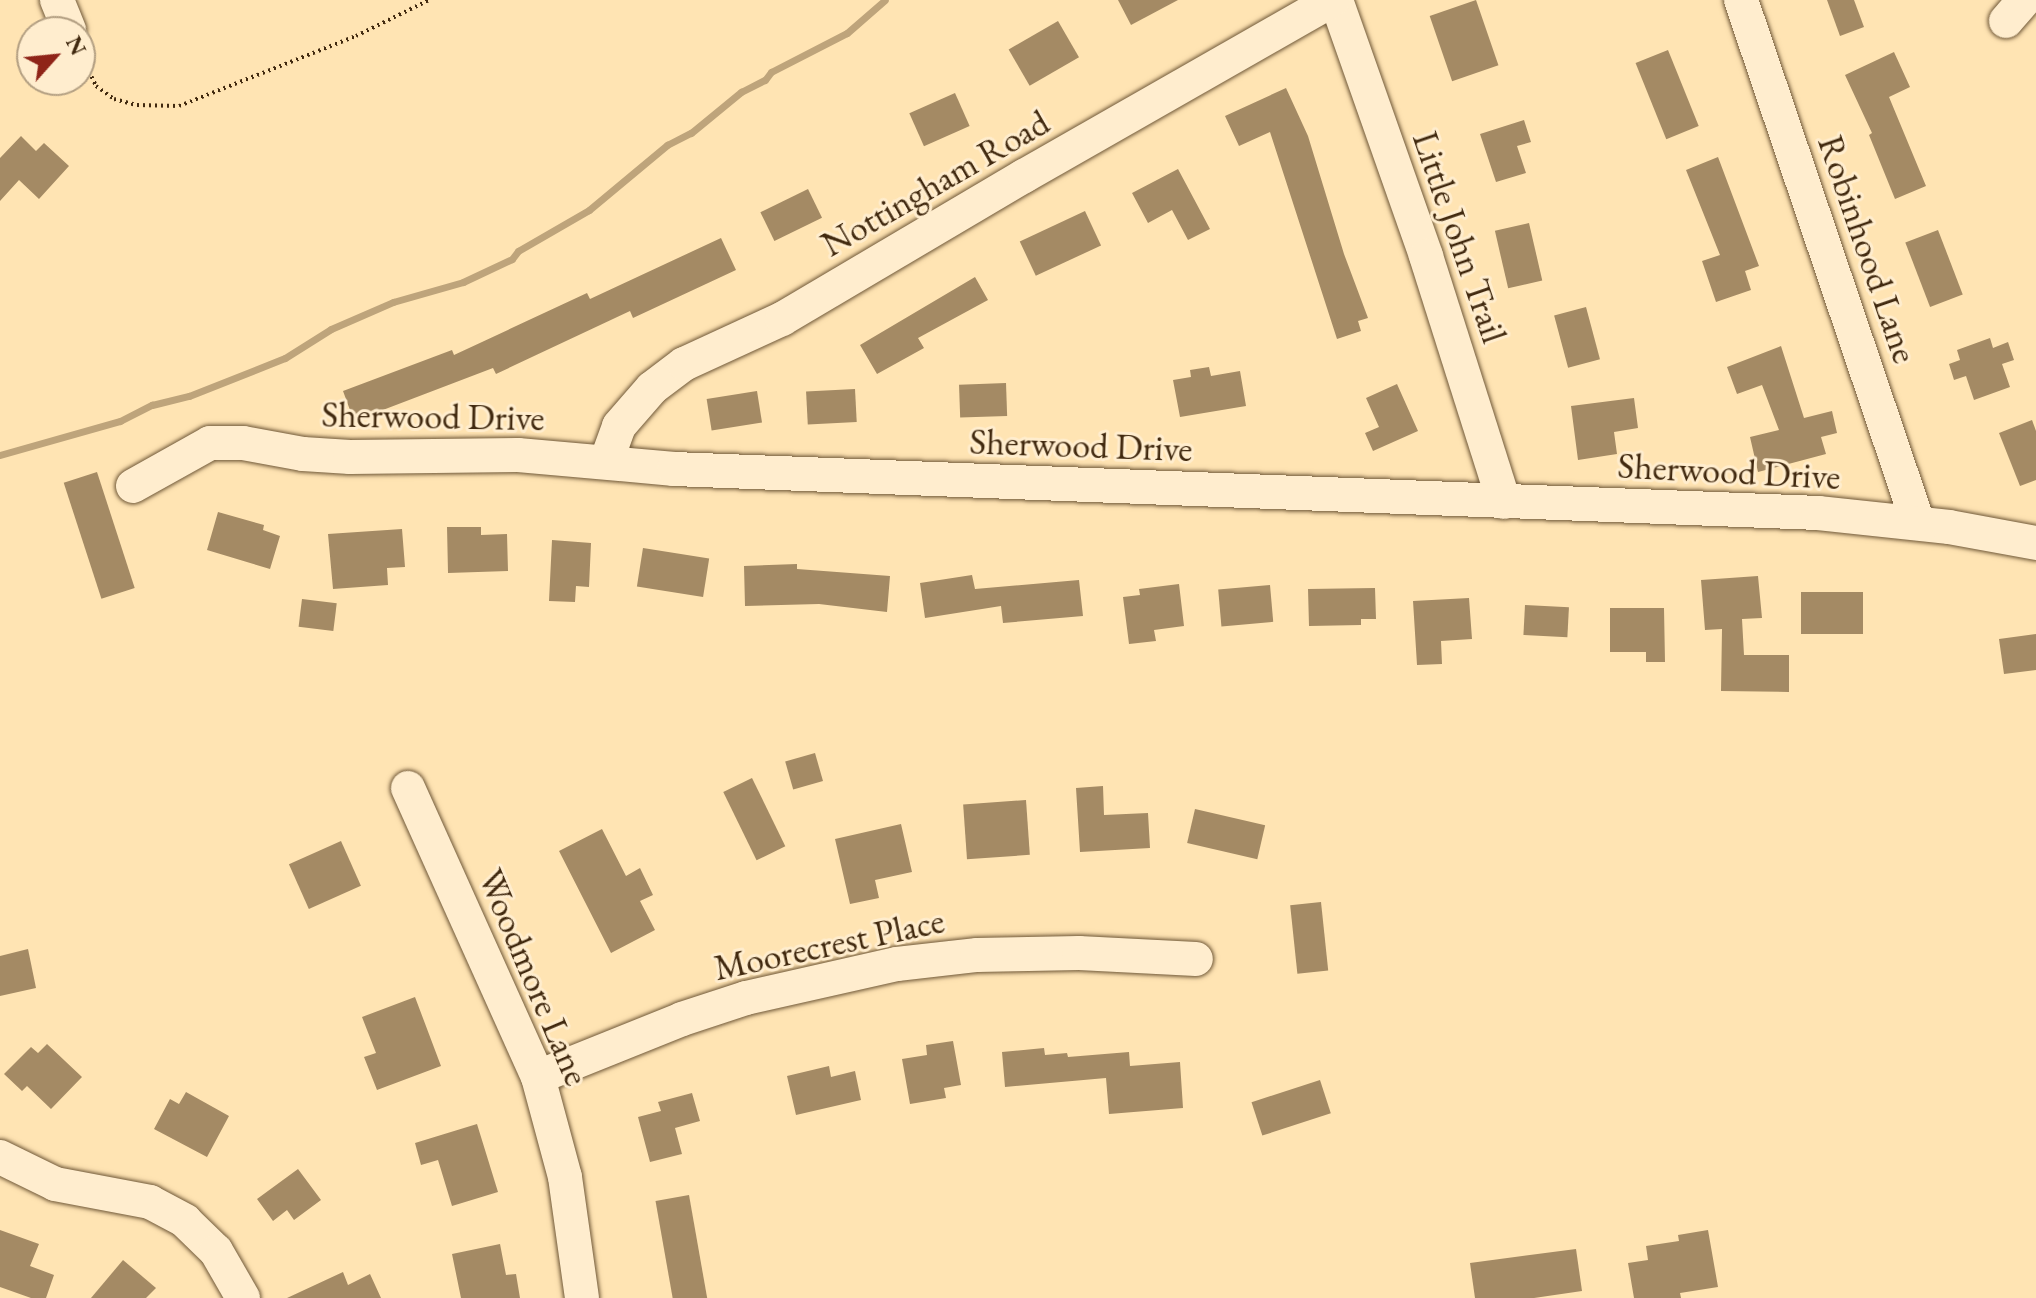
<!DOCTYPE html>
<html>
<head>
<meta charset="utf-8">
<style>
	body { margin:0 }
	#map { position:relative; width:2036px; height:1298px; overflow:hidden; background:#ffe4b3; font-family:"EB Garamond",serif }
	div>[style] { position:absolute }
	.stream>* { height:7px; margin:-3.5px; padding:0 3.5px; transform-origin:3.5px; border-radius:3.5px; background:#bea47b }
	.building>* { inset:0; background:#a48a64; transform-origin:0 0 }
	.path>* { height:4px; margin-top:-2px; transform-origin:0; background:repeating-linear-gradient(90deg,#41290f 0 2px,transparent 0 6px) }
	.roads { filter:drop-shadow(0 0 2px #705838) drop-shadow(0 0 2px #705838) }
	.minor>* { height:34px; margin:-17px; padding:0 17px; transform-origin:17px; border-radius:17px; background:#ffedce }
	span { translate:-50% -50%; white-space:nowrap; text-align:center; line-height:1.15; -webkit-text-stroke:6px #ffedce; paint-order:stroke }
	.street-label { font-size:36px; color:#41290f }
	.north { position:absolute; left:16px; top:16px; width:80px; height:80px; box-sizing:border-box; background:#ffedce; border:2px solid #b39f82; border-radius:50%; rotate:63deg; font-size:22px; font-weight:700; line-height:32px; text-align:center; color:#41290f }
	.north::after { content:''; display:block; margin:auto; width:28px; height:36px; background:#8f2418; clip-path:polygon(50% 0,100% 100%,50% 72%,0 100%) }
</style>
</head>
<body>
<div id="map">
	<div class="stream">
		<i style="left:0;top:455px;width:125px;rotate:-15.8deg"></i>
		<i style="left:120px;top:421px;width:36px;rotate:-27deg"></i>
		<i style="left:152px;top:405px;width:38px;rotate:-14deg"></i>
		<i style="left:189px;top:396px;width:103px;rotate:-21.6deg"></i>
		<i style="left:285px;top:358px;width:54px;rotate:-32.2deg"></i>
		<i style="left:331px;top:329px;width:68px;rotate:-23.5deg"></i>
		<i style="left:393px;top:302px;width:73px;rotate:-15.9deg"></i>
		<i style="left:463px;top:282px;width:54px;rotate:-25.1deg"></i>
		<i style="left:512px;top:259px;width:10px;rotate:-53deg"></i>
		<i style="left:518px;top:251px;width:82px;rotate:-30deg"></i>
		<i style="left:589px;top:210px;width:102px;rotate:-39.8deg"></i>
		<i style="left:667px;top:145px;width:27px;rotate:-27deg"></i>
		<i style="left:691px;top:133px;width:65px;rotate:-39.4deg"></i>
		<i style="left:741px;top:92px;width:27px;rotate:-27deg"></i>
		<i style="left:765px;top:80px;width:10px;rotate:-53deg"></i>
		<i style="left:771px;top:72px;width:85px;rotate:-27.2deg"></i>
		<i style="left:847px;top:33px;width:50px;rotate:-41deg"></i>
	</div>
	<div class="building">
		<i style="clip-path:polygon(1118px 0,1178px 0,1131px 25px)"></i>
		<i style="left:1476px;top:0;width:69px;height:49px;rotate:71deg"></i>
		<i style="clip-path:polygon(1827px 0,1854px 0,1864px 27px,1840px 36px)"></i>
		<i style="left:1058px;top:21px;width:42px;height:57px;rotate:60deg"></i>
		<i style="left:1668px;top:50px;width:82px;height:35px;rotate:68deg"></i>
		<i style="clip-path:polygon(1894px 52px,1910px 87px,1889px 97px,1926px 186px,1895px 199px,1869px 135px,1872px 133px,1845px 75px)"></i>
		<i style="clip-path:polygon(1286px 88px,1308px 136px,1344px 254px,1368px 318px,1358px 321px,1361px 331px,1337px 339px,1270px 132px,1239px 146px,1225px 116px)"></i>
		<i style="left:955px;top:93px;width:36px;height:50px;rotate:66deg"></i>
		<i style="clip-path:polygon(1524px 120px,1531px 142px,1517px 146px,1526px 173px,1496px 182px,1480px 134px)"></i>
		<i style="clip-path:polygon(21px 136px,36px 151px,44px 143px,69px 166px,39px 199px,19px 180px,0 201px,0 158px)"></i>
		<i style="clip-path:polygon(1718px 157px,1759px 266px,1745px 271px,1751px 290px,1716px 302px,1702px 261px,1720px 255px,1686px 170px)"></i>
		<i style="clip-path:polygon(1178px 169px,1210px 229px,1188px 240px,1172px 210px,1148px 223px,1132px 193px)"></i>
		<i style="left:808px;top:189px;width:32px;height:53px;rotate:64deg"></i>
		<i style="left:1085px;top:211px;width:38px;height:72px;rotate:65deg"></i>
		<i style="left:1529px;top:223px;width:59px;height:35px;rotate:77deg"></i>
		<i style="left:1938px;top:230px;width:69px;height:35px;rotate:69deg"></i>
		<i style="clip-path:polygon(721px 238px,736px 270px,633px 318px,630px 311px,496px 374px,493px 368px,354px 421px,343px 391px,452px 350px,454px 355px,587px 293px,590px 299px)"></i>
		<i style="clip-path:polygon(975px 277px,988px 300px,918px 338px,924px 348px,877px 374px,860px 345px)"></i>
		<i style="left:1586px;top:307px;width:54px;height:33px;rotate:75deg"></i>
		<i style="clip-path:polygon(1990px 338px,1993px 348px,2008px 342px,2014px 360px,2002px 364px,2010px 387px,1974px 400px,1966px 376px,1954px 380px,1949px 364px,1960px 360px,1957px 350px)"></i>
		<i style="clip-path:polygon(1781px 346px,1804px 418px,1832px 411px,1837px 433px,1821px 437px,1826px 454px,1758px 472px,1750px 437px,1779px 430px,1762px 385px,1737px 394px,1727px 367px)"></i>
		<i style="clip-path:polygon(1209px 367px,1211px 376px,1240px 371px,1246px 406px,1180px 417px,1173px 380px,1191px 377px,1190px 370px)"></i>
		<i style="left:1006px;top:383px;width:33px;height:47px;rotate:88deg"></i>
		<i style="clip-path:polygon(1397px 384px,1418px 431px,1373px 451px,1365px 433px,1379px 427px,1366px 398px)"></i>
		<i style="left:855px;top:389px;width:33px;height:49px;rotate:87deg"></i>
		<i style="left:757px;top:391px;width:32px;height:51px;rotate:81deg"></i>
		<i style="clip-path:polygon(1634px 398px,1638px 428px,1614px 432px,1617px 454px,1578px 460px,1571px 406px)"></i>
		<i style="clip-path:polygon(2032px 420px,2036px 431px,2036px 480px,2020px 486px,1999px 433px)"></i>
		<i style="left:97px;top:472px;width:122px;height:35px;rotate:72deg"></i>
		<i style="clip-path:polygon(218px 512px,264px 525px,263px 530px,280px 536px,270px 569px,207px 550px)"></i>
		<i style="clip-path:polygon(447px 527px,481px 527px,481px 535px,507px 534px,508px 571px,448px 573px)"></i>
		<i style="clip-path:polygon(402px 529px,405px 567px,387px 568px,388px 585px,333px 589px,328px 534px)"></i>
		<i style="clip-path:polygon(552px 540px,591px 543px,589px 587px,576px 586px,575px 602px,549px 601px)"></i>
		<i style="left:643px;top:548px;width:67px;height:39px;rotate:9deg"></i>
		<i style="clip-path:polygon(797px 564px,797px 569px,890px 576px,887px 612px,819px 604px,745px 606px,744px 566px)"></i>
		<i style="clip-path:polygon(972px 575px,975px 589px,1079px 580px,1083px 616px,1003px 623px,1001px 606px,925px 618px,920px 583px)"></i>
		<i style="clip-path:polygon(1758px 576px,1762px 618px,1742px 619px,1744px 655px,1789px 655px,1789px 692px,1721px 691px,1722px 629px,1705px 630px,1701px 580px)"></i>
		<i style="clip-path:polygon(1179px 584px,1184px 626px,1154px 630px,1156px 641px,1129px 644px,1123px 597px,1140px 595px,1139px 589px)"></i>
		<i style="left:1270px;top:585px;width:37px;height:52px;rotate:85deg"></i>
		<i style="clip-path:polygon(1375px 588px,1376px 619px,1361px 619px,1361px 625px,1309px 626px,1308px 589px)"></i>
		<i style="left:1801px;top:592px;width:62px;height:42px"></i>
		<i style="clip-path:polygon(1469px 598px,1472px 639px,1441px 641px,1442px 664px,1417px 665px,1413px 601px)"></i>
		<i style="left:302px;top:599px;width:35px;height:28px;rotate:7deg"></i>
		<i style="left:1525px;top:605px;width:44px;height:30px;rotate:3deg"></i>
		<i style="clip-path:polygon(1610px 608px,1664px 608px,1665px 662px,1646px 662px,1646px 652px,1610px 652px)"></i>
		<i style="clip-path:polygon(2036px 634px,2036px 670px,2004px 674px,1999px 639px)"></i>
		<i style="left:815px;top:753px;width:29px;height:31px;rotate:74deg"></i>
		<i style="left:752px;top:778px;width:76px;height:32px;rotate:64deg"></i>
		<i style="clip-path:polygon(1103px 786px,1104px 815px,1148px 813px,1150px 848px,1080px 852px,1076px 788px)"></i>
		<i style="left:1026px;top:800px;width:55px;height:63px;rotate:86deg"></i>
		<i style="left:1195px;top:809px;width:72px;height:35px;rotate:13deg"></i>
		<i style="clip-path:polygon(901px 824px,912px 872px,875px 880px,879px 898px,850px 904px,835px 839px)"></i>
		<i style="clip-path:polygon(602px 829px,626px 876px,640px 868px,653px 895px,640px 901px,655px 930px,611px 953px,559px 851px)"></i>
		<i style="left:341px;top:841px;width:49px;height:57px;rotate:66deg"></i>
		<i style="left:1321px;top:902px;width:69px;height:31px;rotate:84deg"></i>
		<i style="clip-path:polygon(28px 949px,36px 988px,0 996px,0 956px)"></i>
		<i style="clip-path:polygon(415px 997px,441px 1066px,377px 1090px,364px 1057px,376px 1053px,362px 1017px)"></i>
		<i style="clip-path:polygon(953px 1041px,961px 1085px,944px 1088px,946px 1098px,910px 1104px,902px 1059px,927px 1055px,926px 1045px)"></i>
		<i style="clip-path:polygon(47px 1044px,82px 1077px,51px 1109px,27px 1086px,22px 1091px,4px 1074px,31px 1047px,38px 1053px)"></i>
		<i style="clip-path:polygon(1044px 1048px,1045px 1055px,1067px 1053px,1068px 1057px,1129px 1052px,1130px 1066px,1180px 1062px,1183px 1108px,1109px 1114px,1106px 1078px,1005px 1087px,1002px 1052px)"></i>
		<i style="clip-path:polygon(829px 1066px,831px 1077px,855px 1071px,861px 1100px,796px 1115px,787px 1076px)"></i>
		<i style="left:1320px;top:1080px;width:35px;height:72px;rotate:72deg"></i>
		<i style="clip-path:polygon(186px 1092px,229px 1116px,207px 1157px,154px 1129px,170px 1099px,179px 1104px)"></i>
		<i style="clip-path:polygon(692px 1093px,700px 1121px,675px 1128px,682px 1154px,650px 1162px,638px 1117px,661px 1111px,658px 1102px)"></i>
		<i style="clip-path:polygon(477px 1124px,498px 1192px,452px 1206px,438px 1160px,421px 1165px,415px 1143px)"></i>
		<i style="clip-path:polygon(298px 1169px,321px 1200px,294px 1220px,287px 1210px,273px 1221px,257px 1199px)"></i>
		<i style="left:689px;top:1195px;width:105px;height:34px;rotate:80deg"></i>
		<i style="clip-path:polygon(0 1230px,39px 1244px,30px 1266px,54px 1275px,46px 1298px,31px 1298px,0 1287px)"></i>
		<i style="clip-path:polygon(1708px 1230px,1718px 1287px,1680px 1293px,1681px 1298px,1634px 1298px,1628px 1263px,1648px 1260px,1646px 1246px,1679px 1241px,1678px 1235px)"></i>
		<i style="clip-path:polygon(500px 1244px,506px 1275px,516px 1274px,520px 1298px,461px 1298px,452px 1254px)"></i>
		<i style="clip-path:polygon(1576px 1249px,1582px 1291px,1534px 1298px,1475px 1298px,1470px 1263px)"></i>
		<i style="clip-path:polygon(123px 1260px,156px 1288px,146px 1298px,91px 1298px)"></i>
		<i style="clip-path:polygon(343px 1272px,348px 1285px,370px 1274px,381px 1298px,287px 1298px)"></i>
	</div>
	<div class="path">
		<i style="left:81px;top:55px;width:34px;rotate:64deg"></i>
		<i style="left:96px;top:86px;width:22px;rotate:36deg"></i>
		<i style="left:114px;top:99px;width:24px;rotate:15deg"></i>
		<i style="left:137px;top:105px;width:42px;rotate:1.4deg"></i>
		<i style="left:179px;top:106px;width:190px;rotate:-21.6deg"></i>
		<i style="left:356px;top:36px;width:81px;rotate:-26.3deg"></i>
	</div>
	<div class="roads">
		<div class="minor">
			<i style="left:57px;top:0;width:32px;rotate:68deg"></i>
			<i style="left:1336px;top:0;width:271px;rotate:70.6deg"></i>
			<i style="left:1426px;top:256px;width:258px;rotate:72.4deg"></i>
			<i style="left:1741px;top:0;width:552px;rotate:71.3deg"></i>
			<i style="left:2006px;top:21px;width:28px;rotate:-49deg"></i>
			<i style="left:606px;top:462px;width:38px;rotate:-70deg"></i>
			<i style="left:619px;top:426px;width:50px;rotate:-49deg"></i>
			<i style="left:652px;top:388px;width:40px;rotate:-37deg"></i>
			<i style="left:684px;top:364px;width:108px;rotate:-24.7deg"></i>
			<i style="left:782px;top:319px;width:281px;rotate:-30.6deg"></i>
			<i style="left:1024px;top:176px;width:356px;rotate:-29.7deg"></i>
			<i style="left:133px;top:486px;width:88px;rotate:-29.2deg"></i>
			<i style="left:210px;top:443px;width:33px"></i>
			<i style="left:243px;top:443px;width:61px;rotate:10.4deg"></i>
			<i style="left:303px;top:454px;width:47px;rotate:3.7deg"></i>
			<i style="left:350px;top:457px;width:168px;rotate:-0.7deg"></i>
			<i style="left:518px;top:455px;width:157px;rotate:5.1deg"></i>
			<i style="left:674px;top:469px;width:1145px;rotate:2.2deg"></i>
			<i style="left:1818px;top:513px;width:132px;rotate:6.1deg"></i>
			<i style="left:1949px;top:527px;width:88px;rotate:10.4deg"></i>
			<i style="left:408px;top:788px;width:317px;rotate:65.8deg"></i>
			<i style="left:538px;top:1077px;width:104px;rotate:74.9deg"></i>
			<i style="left:565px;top:1177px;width:122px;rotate:82deg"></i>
			<i style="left:538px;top:1077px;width:155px;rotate:-21.9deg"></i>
			<i style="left:682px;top:1019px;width:67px;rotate:-18.2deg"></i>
			<i style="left:746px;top:998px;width:155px;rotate:-12.7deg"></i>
			<i style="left:897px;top:964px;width:81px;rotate:-6.4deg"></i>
			<i style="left:977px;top:955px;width:102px;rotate:-1.1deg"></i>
			<i style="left:1079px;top:953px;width:117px;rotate:2.9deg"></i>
			<i style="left:0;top:1157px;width:61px;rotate:26.1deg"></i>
			<i style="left:55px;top:1184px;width:97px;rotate:10.7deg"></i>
			<i style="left:150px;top:1202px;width:40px;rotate:28deg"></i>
			<i style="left:185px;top:1221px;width:43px;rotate:44.1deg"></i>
			<i style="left:216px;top:1251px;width:54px;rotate:60.1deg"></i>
		</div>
	</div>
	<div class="street-label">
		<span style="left:935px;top:183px;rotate:-30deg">Nottingham Road</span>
		<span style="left:1460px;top:237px;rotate:71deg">Little John Trail</span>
		<span style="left:1868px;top:249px;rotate:71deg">Robinhood Lane</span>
		<span style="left:433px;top:416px;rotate:1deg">Sherwood Drive</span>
		<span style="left:1081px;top:445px;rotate:2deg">Sherwood Drive</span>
		<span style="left:1729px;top:471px;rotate:3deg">Sherwood Drive</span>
		<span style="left:829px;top:944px;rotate:-12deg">Moorecrest Place</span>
		<span style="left:534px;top:977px;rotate:67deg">Woodmore Lane</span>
	</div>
	<div class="north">N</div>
</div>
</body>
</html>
